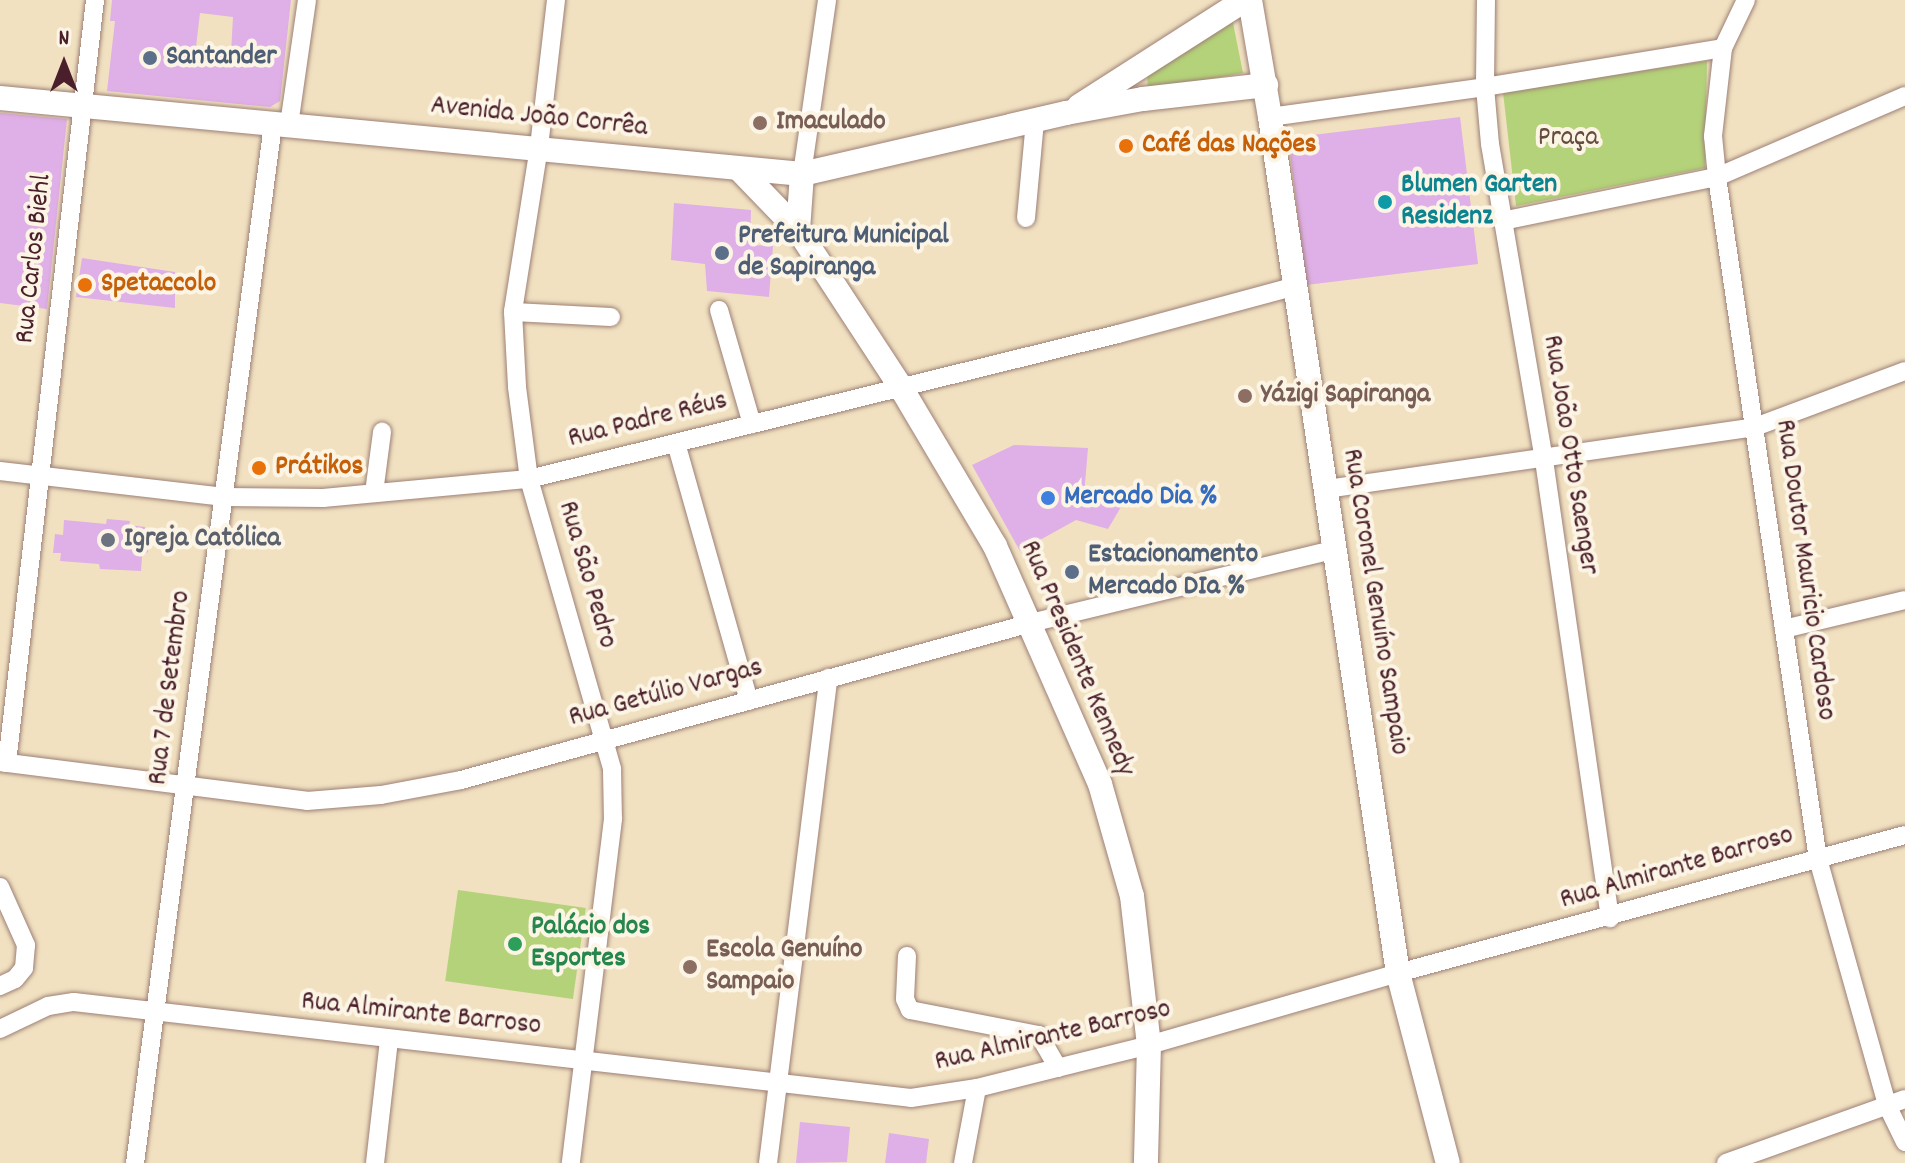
<!DOCTYPE html>
<html>
<head>
<meta charset="utf-8">
<style>
	body { margin:0 }
	#map { position:relative; width:1905px; height:1163px; overflow:hidden; background:#f1e1c1; font-family:Dekko,sans-serif }
	div>[style] { position:absolute }
	.green>* { inset:0; background:#b4d279; transform-origin:0 0 }
	.building>* { inset:0; background:#dfafe7; transform-origin:0 0 }
	.roads { filter:drop-shadow(0 0 2px #9e8076) drop-shadow(0 0 2px #9e8076) }
	.minor>* { height:18px; margin:-9px; padding:0 9px; transform-origin:9px; border-radius:9px; background:#fff }
	.major>* { height:24px; margin:-12px; padding:0 12px; transform-origin:12px; border-radius:12px; background:#fff }
	.dots>* { width:22px; height:22px; translate:-50% -50%; box-sizing:border-box; border:4px solid #fcf5e5; border-radius:50% }
	span { translate:-50% -50%; white-space:nowrap; text-align:center; line-height:1.15; -webkit-text-stroke:8px #fcf5e5; paint-order:stroke }
	.service-label { font-size:28px; color:#4e5e75; font-weight:700 }
	.left { translate:0 -50%; text-align:left }
	.street-label { font-size:28px; color:#4a1f2b }
	.education-label { font-size:28px; color:#785e54; font-weight:700 }
	.park-label { font-size:28px; color:#644c3e }
	.food-label { font-size:28px; color:#c56008; font-weight:700 }
	.culture-label { font-size:28px; color:#0d838f; font-weight:700 }
	.shop-label { font-size:28px; color:#366cbe; font-weight:700 }
	.worship-label { font-size:28px; color:#5b616d; font-weight:700 }
	.leisure-label { font-size:28px; color:#27864d; font-weight:700 }
	.north { position:absolute; left:24px; top:24px; width:80px; height:80px; -webkit-text-stroke:6px #fcf5e5; paint-order:stroke; rotate:0deg; font-size:22px; font-weight:700; line-height:32px; text-align:center; color:#4a1f2b }
	.north::after { content:''; display:block; margin:auto; width:28px; height:36px; background:#4a1f2b; clip-path:polygon(50% 0,100% 100%,50% 72%,0 100%) }
</style>
</head>
<body>
<div id="map">
	<div class="green">
		<i style="clip-path:polygon(1232px 18px,1243px 73px,1148px 90px,1147px 74px)"></i>
		<i style="clip-path:polygon(1707px 61px,1705px 168px,1516px 206px,1503px 92px)"></i>
		<i style="left:458px;top:890px;width:129px;height:92px;rotate:8deg"></i>
	</div>
	<div class="building">
		<i style="clip-path:polygon(evenodd,112px 0,291px 0,280px 101px,270px 107px,107px 91px,115px 21px,110px 21px,112px 0,200px 13px,233px 17px,231px 53px,196px 47px,200px 13px)"></i>
		<i style="clip-path:polygon(0 113px,67px 119px,47px 309px,0 303px)"></i>
		<i style="left:1460px;top:117px;width:148px;height:173px;rotate:83deg"></i>
		<i style="clip-path:polygon(674px 203px,751px 210px,750px 245px,773px 246px,769px 297px,707px 291px,705px 264px,671px 260px)"></i>
		<i style="clip-path:polygon(82px 258px,175px 272px,175px 308px,76px 297px)"></i>
		<i style="clip-path:polygon(1014px 445px,1088px 448px,1084px 495px,1125px 500px,1108px 529px,1076px 520px,1020px 551px,972px 465px)"></i>
		<i style="clip-path:polygon(107px 519px,130px 521px,129px 525px,145px 527px,148px 552px,142px 556px,141px 571px,100px 569px,99px 564px,60px 561px,61px 553px,53px 553px,55px 534px,63px 535px,64px 520px,106px 524px)"></i>
		<i style="clip-path:polygon(800px 1122px,850px 1127px,847px 1162px,796px 1163px)"></i>
		<i style="clip-path:polygon(889px 1133px,929px 1139px,926px 1163px,885px 1163px)"></i>
	</div>
	<div class="roads">
		<div class="minor">
			<i style="left:556px;top:0;width:148px;rotate:96.6deg"></i>
			<i style="left:539px;top:147px;width:167px;rotate:99deg"></i>
			<i style="left:513px;top:312px;width:75px;rotate:86.9deg"></i>
			<i style="left:517px;top:387px;width:93px;rotate:82.6deg"></i>
			<i style="left:529px;top:479px;width:302px;rotate:74deg"></i>
			<i style="left:612px;top:769px;width:50px;rotate:88.9deg"></i>
			<i style="left:613px;top:819px;width:347px;rotate:97deg"></i>
			<i style="left:1486px;top:0;width:87px;rotate:90.7deg"></i>
			<i style="left:1485px;top:87px;width:57px;rotate:85deg"></i>
			<i style="left:1490px;top:144px;width:321px;rotate:80.3deg"></i>
			<i style="left:1544px;top:460px;width:463px;rotate:81.8deg"></i>
			<i style="left:1746px;top:0;width:53px;rotate:115.6deg"></i>
			<i style="left:1723px;top:48px;width:89px;rotate:96.5deg"></i>
			<i style="left:1713px;top:136px;width:41px;rotate:84.4deg"></i>
			<i style="left:1717px;top:177px;width:689px;rotate:81.58deg"></i>
			<i style="left:1818px;top:859px;width:255px;rotate:74.3deg"></i>
			<i style="left:1887px;top:1105px;width:41px;rotate:64.1deg"></i>
			<i style="left:1270px;top:117px;width:217px;rotate:-7.9deg"></i>
			<i style="left:1485px;top:87px;width:241px;rotate:-9.3deg"></i>
			<i style="left:289px;top:125px;width:126px;rotate:-81.8deg"></i>
			<i style="left:802px;top:174px;width:176px;rotate:-81.8deg"></i>
			<i style="left:1026px;top:218px;width:97px;rotate:-84.7deg"></i>
			<i style="left:1502px;top:221px;width:219px;rotate:-11.6deg"></i>
			<i style="left:1717px;top:177px;width:205px;rotate:-23.3deg"></i>
			<i style="left:719px;top:310px;width:119px;rotate:73.9deg"></i>
			<i style="left:513px;top:312px;width:98px;rotate:2.9deg"></i>
			<i style="left:676px;top:443px;width:268px;rotate:74.2deg"></i>
			<i style="left:0;top:471px;width:226px;rotate:6.6deg"></i>
			<i style="left:224px;top:497px;width:99px;rotate:0.6deg"></i>
			<i style="left:323px;top:498px;width:207px;rotate:-5.3deg"></i>
			<i style="left:529px;top:479px;width:607px;rotate:-13.83deg"></i>
			<i style="left:1118px;top:334px;width:184px;rotate:-15.1deg"></i>
			<i style="left:1326px;top:489px;width:433px;rotate:-8.2deg"></i>
			<i style="left:1755px;top:427px;width:160px;rotate:-20.5deg"></i>
			<i style="left:374px;top:493px;width:62px;rotate:-82.5deg"></i>
			<i style="left:1784px;top:629px;width:124px;rotate:-13.5deg"></i>
			<i style="left:0;top:762px;width:309px;rotate:7.2deg"></i>
			<i style="left:307px;top:801px;width:74px;rotate:-4.6deg"></i>
			<i style="left:381px;top:795px;width:81px;rotate:-10.6deg"></i>
			<i style="left:461px;top:780px;width:591px;rotate:-15.4deg"></i>
			<i style="left:1031px;top:623px;width:314px;rotate:-13.6deg"></i>
			<i style="left:7px;top:763px;width:768px;rotate:-83.42deg"></i>
			<i style="left:0;top:887px;width:64px;rotate:65.9deg"></i>
			<i style="left:26px;top:945px;width:23px;rotate:95deg"></i>
			<i style="left:24px;top:968px;width:14px;rotate:129deg"></i>
			<i style="left:15px;top:979px;width:17px;rotate:155deg"></i>
			<i style="left:907px;top:956px;width:43px;rotate:92.7deg"></i>
			<i style="left:905px;top:999px;width:12px;rotate:66deg"></i>
			<i style="left:910px;top:1010px;width:131px;rotate:11deg"></i>
			<i style="left:1039px;top:1035px;width:38px;rotate:60deg"></i>
			<i style="left:0;top:1029px;width:53px;rotate:-25.6deg"></i>
			<i style="left:48px;top:1006px;width:26px;rotate:-9deg"></i>
			<i style="left:74px;top:1002px;width:842px;rotate:6.54deg"></i>
			<i style="left:911px;top:1098px;width:67px;rotate:-8.6deg"></i>
			<i style="left:977px;top:1088px;width:177px;rotate:-14deg"></i>
			<i style="left:1149px;top:1045px;width:259px;rotate:-16.1deg"></i>
			<i style="left:1398px;top:973px;width:525px;rotate:-15.23deg"></i>
			<i style="left:135px;top:1163px;width:1048px;rotate:-82.43deg"></i>
			<i style="left:375px;top:1163px;width:123px;rotate:-83.5deg"></i>
			<i style="left:768px;top:1163px;width:489px;rotate:-82.9deg"></i>
			<i style="left:963px;top:1163px;width:76px;rotate:-79.4deg"></i>
			<i style="left:1726px;top:1163px;width:190px;rotate:-19.7deg"></i>
		</div>
		<div class="major">
			<i style="left:1250px;top:0;width:119px;rotate:80.3deg"></i>
			<i style="left:1270px;top:117px;width:866px;rotate:81.5deg"></i>
			<i style="left:1398px;top:973px;width:196px;rotate:75.3deg"></i>
			<i style="left:0;top:98px;width:806px;rotate:5.41deg"></i>
			<i style="left:802px;top:174px;width:271px;rotate:-13deg"></i>
			<i style="left:1066px;top:113px;width:78px;rotate:-10.3deg"></i>
			<i style="left:1143px;top:99px;width:124px;rotate:-6.5deg"></i>
			<i style="left:1079px;top:106px;width:197px;rotate:-32.6deg"></i>
			<i style="left:740px;top:170px;width:83px;rotate:46deg"></i>
			<i style="left:798px;top:230px;width:186px;rotate:56.8deg"></i>
			<i style="left:900px;top:386px;width:186px;rotate:59.3deg"></i>
			<i style="left:995px;top:546px;width:260px;rotate:66.2deg"></i>
			<i style="left:1100px;top:784px;width:116px;rotate:74.1deg"></i>
			<i style="left:1132px;top:896px;width:150px;rotate:83.5deg"></i>
			<i style="left:1149px;top:1045px;width:118px;rotate:91.5deg"></i>
			<i style="left:798px;top:230px;width:56px;rotate:-85.9deg"></i>
		</div>
	</div>
	<div class="dots">
		<i style="left:150px;top:58px;background:#5c6f8a"></i>
		<i style="left:760px;top:123px;background:#8d6e63"></i>
		<i style="left:1126px;top:146px;background:#e8710a"></i>
		<i style="left:1385px;top:202px;background:#0f9aa8"></i>
		<i style="left:722px;top:253px;background:#5c6f8a"></i>
		<i style="left:85px;top:285px;background:#e8710a"></i>
		<i style="left:1245px;top:396px;background:#8d6e63"></i>
		<i style="left:259px;top:468px;background:#e8710a"></i>
		<i style="left:1048px;top:498px;background:#3f7fe0"></i>
		<i style="left:108px;top:540px;background:#6b7280"></i>
		<i style="left:1072px;top:572px;background:#5c6f8a"></i>
		<i style="left:515px;top:944px;background:#2e9e5b"></i>
		<i style="left:690px;top:967px;background:#8d6e63"></i>
	</div>
	<div class="service-label">
		<span class="left" style="left:166px;top:58px">Santander</span>
		<span class="left" style="left:738px;top:253px">Prefeitura Municipal<br>de Sapiranga</span>
		<span class="left" style="left:1088px;top:572px">Estacionamento<br>Mercado DIa %</span>
	</div>
	<div class="street-label">
		<span style="left:539px;top:118px;rotate:6deg">Avenida João Corrêa</span>
		<span style="left:35px;top:259px;rotate:-84deg">Rua Carlos Biehl</span>
		<span style="left:648px;top:421px;rotate:-14deg">Rua Padre Réus</span>
		<span style="left:1569px;top:455px;rotate:81deg">Rua João Otto Saenger</span>
		<span style="left:1804px;top:570px;rotate:82deg">Rua Doutor Mauricio Cardoso</span>
		<span style="left:586px;top:575px;rotate:74deg">Rua São Pedro</span>
		<span style="left:1374px;top:602px;rotate:81deg">Rua Coronel Genuíno Sampaio</span>
		<span style="left:1076px;top:659px;rotate:67deg">Rua Presidente Kennedy</span>
		<span style="left:171px;top:688px;rotate:-83deg">Rua 7 de Setembro</span>
		<span style="left:666px;top:694px;rotate:-15deg">Rua Getúlio Vargas</span>
		<span style="left:1677px;top:869px;rotate:-16deg">Rua Almirante Barroso</span>
		<span style="left:421px;top:1015px;rotate:6deg">Rua Almirante Barroso</span>
		<span style="left:1053px;top:1037px;rotate:-13deg">Rua Almirante Barroso</span>
	</div>
	<div class="education-label">
		<span class="left" style="left:776px;top:123px">Imaculado</span>
		<span class="left" style="left:1261px;top:396px">Yázigi Sapiranga</span>
		<span class="left" style="left:706px;top:967px">Escola Genuíno<br>Sampaio</span>
	</div>
	<div class="park-label">
		<span style="left:1568px;top:139px">Praça</span>
	</div>
	<div class="food-label">
		<span class="left" style="left:1142px;top:146px">Café das Nações</span>
		<span class="left" style="left:101px;top:285px">Spetaccolo</span>
		<span class="left" style="left:275px;top:468px">Prátikos</span>
	</div>
	<div class="culture-label">
		<span class="left" style="left:1401px;top:202px">Blumen Garten<br>Residenz</span>
	</div>
	<div class="shop-label">
		<span class="left" style="left:1064px;top:498px">Mercado Dia %</span>
	</div>
	<div class="worship-label">
		<span class="left" style="left:124px;top:540px">Igreja Católica</span>
	</div>
	<div class="leisure-label">
		<span class="left" style="left:531px;top:944px">Palácio dos<br>Esportes</span>
	</div>
	<div class="north">N</div>
</div>
</body>
</html>
